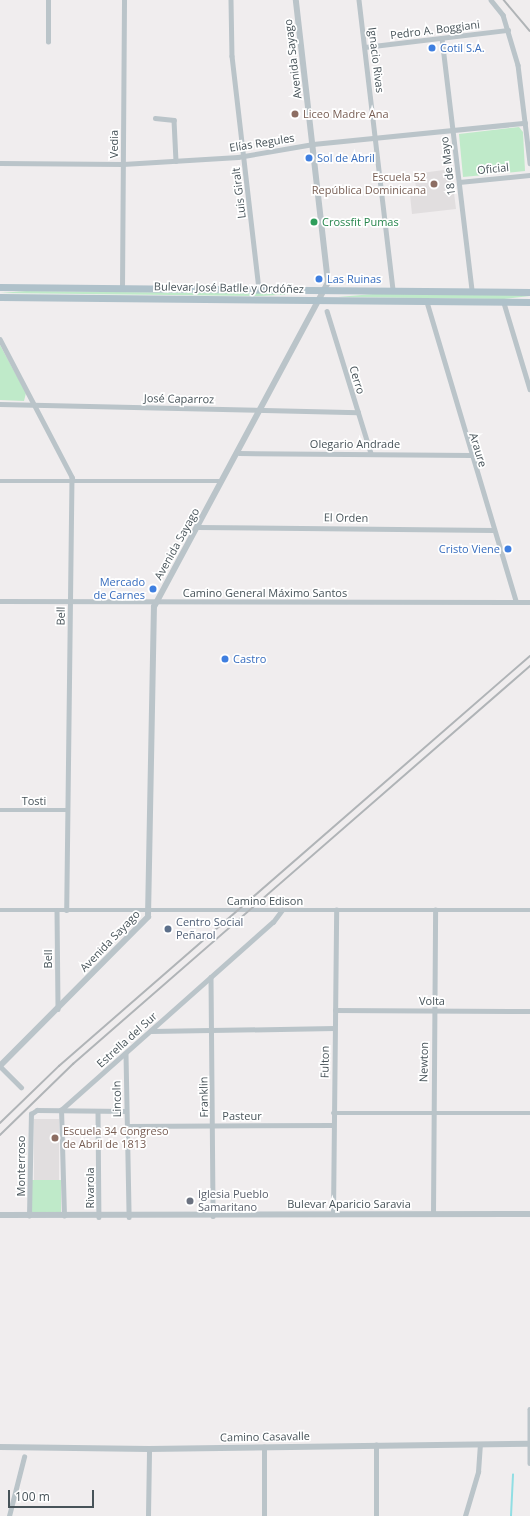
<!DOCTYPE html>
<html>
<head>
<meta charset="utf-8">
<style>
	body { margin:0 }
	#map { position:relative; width:530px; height:1516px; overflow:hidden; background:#f0edee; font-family:"Open Sans",sans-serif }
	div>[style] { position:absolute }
	.education>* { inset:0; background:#e1dedf; transform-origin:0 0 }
	.green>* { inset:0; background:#bfeac9; transform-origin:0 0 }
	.stream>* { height:1.5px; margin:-0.75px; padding:0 0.75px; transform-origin:0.75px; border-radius:0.75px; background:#90dee3 }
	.minor>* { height:4.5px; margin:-2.25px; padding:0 2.25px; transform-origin:2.25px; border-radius:2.25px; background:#bac4c9 }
	.tertiary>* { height:5.5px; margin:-2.75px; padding:0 2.75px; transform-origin:2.75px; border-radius:2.75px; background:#bac4c9 }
	.primary>* { height:7px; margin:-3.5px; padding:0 3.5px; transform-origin:3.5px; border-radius:3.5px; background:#afc1ca }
	.rail>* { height:1.5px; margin:-0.75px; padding:0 0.75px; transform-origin:0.75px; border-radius:0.75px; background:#b0b4b7 }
	.dots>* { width:11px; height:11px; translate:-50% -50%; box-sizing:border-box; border:2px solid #fff; border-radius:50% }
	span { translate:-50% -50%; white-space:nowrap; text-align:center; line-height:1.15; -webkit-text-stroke:3.5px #fff; paint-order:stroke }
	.street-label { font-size:11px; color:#475359 }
	.shop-label { font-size:11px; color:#366cbe }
	.left { translate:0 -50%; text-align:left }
	.right { translate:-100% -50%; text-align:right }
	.education-label { font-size:11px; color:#785e54 }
	.leisure-label { font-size:11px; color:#27864d }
	.service-label { font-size:11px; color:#4e5e75 }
	.worship-label { font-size:11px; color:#5b616d }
	.scale { position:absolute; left:8px; top:1490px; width:86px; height:18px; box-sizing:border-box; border:2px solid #475359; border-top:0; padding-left:5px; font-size:12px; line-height:14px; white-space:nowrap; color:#475359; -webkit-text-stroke:3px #fff; paint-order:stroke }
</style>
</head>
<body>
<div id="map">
	<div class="education">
		<i style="clip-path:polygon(451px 169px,456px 209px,412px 214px,410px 195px,417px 194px,414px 174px)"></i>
		<i style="left:34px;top:1119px;width:25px;height:62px"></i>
	</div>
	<div class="green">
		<i style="clip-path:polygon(519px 127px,523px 132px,525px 171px,463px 177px,459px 134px)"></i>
		<i style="clip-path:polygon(26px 291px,208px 293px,242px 292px,312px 293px,261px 296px,0 293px)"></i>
		<i style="clip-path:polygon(385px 293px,530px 295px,530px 296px,504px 299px,338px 297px)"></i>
		<i style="clip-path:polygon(0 345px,26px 393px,24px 401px,0 400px)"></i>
		<i style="left:61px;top:1180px;width:32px;height:29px;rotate:90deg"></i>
	</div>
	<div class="stream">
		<i style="left:511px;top:1516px;width:41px;rotate:-87.2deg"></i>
	</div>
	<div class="minor">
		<i style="left:231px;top:0;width:56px;rotate:89deg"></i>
		<i style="left:232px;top:56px;width:235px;rotate:83.4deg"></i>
		<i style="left:359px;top:0;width:291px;rotate:83.3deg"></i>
		<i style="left:491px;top:0;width:19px;rotate:51deg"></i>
		<i style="left:503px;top:15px;width:52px;rotate:73.3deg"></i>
		<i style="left:518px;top:65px;width:99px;rotate:83deg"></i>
		<i style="left:442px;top:38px;width:255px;rotate:83.2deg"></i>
		<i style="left:48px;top:42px;width:42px;rotate:-90deg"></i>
		<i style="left:365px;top:47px;width:144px;rotate:-6.8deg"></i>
		<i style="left:155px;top:118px;width:19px;rotate:6deg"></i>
		<i style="left:174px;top:120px;width:41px;rotate:87.2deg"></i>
		<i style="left:0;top:163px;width:123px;rotate:0.5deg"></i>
		<i style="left:123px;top:164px;width:115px;rotate:-3.5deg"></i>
		<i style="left:238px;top:157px;width:76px;rotate:-9.8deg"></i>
		<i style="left:313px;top:144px;width:213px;rotate:-5.7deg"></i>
		<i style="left:459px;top:182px;width:71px;rotate:-5.6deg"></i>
		<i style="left:122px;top:289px;width:289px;rotate:-89.6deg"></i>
		<i style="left:427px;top:302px;width:312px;rotate:73.4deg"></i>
		<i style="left:504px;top:303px;width:90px;rotate:73.2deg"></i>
		<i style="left:327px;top:311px;width:149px;rotate:72.8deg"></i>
		<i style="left:0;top:339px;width:156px;rotate:62.4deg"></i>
		<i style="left:72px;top:477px;width:433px;rotate:90.7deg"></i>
		<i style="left:0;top:404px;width:358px;rotate:1.3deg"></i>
		<i style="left:239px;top:453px;width:231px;rotate:0.5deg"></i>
		<i style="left:0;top:481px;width:222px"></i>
		<i style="left:198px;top:527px;width:295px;rotate:0.6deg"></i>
		<i style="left:0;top:601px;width:530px;rotate:0.11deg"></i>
		<i style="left:0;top:810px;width:68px"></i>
		<i style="left:0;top:910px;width:530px"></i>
		<i style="left:57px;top:910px;width:99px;rotate:89.4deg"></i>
		<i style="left:211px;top:977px;width:239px;rotate:89.5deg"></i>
		<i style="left:335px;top:1010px;width:195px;rotate:0.3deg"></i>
		<i style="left:151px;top:1031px;width:183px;rotate:-0.9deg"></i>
		<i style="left:126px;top:1054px;width:163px;rotate:88.9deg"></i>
		<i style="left:0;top:1066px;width:30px;rotate:45deg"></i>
		<i style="left:98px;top:1111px;width:106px;rotate:89.5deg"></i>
		<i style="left:333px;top:1113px;width:197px"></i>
		<i style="left:127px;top:1126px;width:206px;rotate:-0.3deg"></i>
		<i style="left:333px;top:1214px;width:304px;rotate:-89.4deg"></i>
		<i style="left:433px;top:1214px;width:304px;rotate:-89.6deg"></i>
		<i style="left:29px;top:1216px;width:102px;rotate:-88.9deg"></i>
		<i style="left:31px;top:1114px;width:7px;rotate:-34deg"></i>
		<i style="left:37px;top:1110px;width:89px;rotate:0.6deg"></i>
		<i style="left:64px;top:1216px;width:106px;rotate:-91.6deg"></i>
		<i style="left:61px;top:1110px;width:283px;rotate:-41.6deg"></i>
		<i style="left:273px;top:922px;width:15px;rotate:-53deg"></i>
		<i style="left:530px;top:1409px;width:54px;rotate:90deg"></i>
		<i style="left:9px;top:1516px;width:61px;rotate:-75.7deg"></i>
		<i style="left:148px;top:1516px;width:67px;rotate:-89.1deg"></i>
		<i style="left:264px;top:1516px;width:69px;rotate:-90deg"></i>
		<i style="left:376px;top:1516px;width:71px;rotate:-90deg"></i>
		<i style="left:465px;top:1516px;width:46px;rotate:-73.5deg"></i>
		<i style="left:478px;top:1472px;width:27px;rotate:-86deg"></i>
	</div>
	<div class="tertiary">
		<i style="left:0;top:1066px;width:210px;rotate:-45.2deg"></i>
		<i style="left:148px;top:917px;width:310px;rotate:-88.9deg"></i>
		<i style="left:154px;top:607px;width:368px;rotate:-61.8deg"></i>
		<i style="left:328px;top:283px;width:285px;rotate:-96.5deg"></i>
		<i style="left:0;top:1215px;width:530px;rotate:-0.11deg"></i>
		<i style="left:0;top:1447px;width:149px;rotate:0.8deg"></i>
		<i style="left:149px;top:1449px;width:381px;rotate:-0.8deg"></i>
	</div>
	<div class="primary">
		<i style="left:0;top:287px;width:530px;rotate:0.54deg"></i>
		<i style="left:0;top:297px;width:530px;rotate:0.54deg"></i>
	</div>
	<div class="rail">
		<i style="left:504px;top:0;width:40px;rotate:50deg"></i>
		<i style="left:0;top:1123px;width:82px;rotate:-44deg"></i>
		<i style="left:59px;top:1066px;width:624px;rotate:-41.04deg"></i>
		<i style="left:0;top:1135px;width:102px;rotate:-44.2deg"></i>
		<i style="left:73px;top:1064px;width:606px;rotate:-41.05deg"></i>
	</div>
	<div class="dots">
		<i style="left:432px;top:48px;background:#3f7fe0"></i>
		<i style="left:295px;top:114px;background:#8d6e63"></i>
		<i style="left:309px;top:158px;background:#3f7fe0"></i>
		<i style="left:434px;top:184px;background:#8d6e63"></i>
		<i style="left:314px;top:222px;background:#2e9e5b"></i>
		<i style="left:319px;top:279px;background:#3f7fe0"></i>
		<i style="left:508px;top:549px;background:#3f7fe0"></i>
		<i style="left:153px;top:589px;background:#3f7fe0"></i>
		<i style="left:225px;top:659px;background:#3f7fe0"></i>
		<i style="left:168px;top:929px;background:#5c6f8a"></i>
		<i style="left:55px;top:1138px;background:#8d6e63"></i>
		<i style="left:190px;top:1201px;background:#6b7280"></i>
	</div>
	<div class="street-label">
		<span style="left:435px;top:30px;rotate:-7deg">Pedro A. Boggiani</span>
		<span style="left:293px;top:59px;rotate:-97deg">Avenida Sayago</span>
		<span style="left:376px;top:60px;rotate:83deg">Ignacio Rivas</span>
		<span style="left:262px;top:143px;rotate:-9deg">Elías Regules</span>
		<span style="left:114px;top:144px;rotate:-90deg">Vedia</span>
		<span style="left:448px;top:166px;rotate:-97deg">18 de Mayo</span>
		<span style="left:493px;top:169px;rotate:-6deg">Oficial</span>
		<span style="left:239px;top:193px;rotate:-97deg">Luis Giralt</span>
		<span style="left:229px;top:288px;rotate:1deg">Bulevar José Batlle y Ordóñez</span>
		<span style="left:357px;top:380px;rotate:73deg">Cerro</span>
		<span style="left:179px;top:399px;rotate:1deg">José Caparroz</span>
		<span style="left:355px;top:444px">Olegario Andrade</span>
		<span style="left:478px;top:450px;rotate:73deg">Araure</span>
		<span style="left:346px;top:518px;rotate:1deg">El Orden</span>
		<span style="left:177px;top:544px;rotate:-61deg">Avenida Sayago</span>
		<span style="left:265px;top:593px">Camino General Máximo Santos</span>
		<span style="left:61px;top:616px;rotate:-89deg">Bell</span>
		<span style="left:34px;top:801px">Tosti</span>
		<span style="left:265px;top:901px">Camino Edison</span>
		<span style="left:110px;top:941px;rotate:-46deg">Avenida Sayago</span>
		<span style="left:48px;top:959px;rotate:-90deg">Bell</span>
		<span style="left:432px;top:1001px">Volta</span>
		<span style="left:127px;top:1040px;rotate:-42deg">Estrella del Sur</span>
		<span style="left:325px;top:1062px;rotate:-89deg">Fulton</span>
		<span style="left:424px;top:1062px;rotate:-89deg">Newton</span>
		<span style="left:204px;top:1097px;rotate:-91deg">Franklin</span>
		<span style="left:117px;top:1099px;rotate:-91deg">Lincoln</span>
		<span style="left:242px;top:1116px">Pasteur</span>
		<span style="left:21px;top:1166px;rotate:-90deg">Monterroso</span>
		<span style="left:90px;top:1188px;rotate:-90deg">Rivarola</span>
		<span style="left:349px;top:1204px">Bulevar Aparicio Saravia</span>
		<span style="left:265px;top:1437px;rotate:-1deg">Camino Casavalle</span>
	</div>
	<div class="shop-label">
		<span class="left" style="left:440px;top:48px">Cotil S.A.</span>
		<span class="left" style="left:317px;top:158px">Sol de Abril</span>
		<span class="left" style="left:327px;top:279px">Las Ruinas</span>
		<span class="right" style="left:500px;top:549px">Cristo Viene</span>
		<span class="right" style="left:145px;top:589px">Mercado<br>de Carnes</span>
		<span class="left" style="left:233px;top:659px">Castro</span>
	</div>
	<div class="education-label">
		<span class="left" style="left:303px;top:114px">Liceo Madre Ana</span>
		<span class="right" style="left:426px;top:184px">Escuela 52<br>República Dominicana</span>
		<span class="left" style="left:63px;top:1138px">Escuela 34 Congreso<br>de Abril de 1813</span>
	</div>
	<div class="leisure-label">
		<span class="left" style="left:322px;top:222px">Crossfit Pumas</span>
	</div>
	<div class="service-label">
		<span class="left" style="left:176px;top:929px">Centro Social<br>Peñarol</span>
	</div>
	<div class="worship-label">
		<span class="left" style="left:198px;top:1201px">Iglesia Pueblo<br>Samaritano</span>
	</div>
	<div class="scale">100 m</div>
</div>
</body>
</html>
